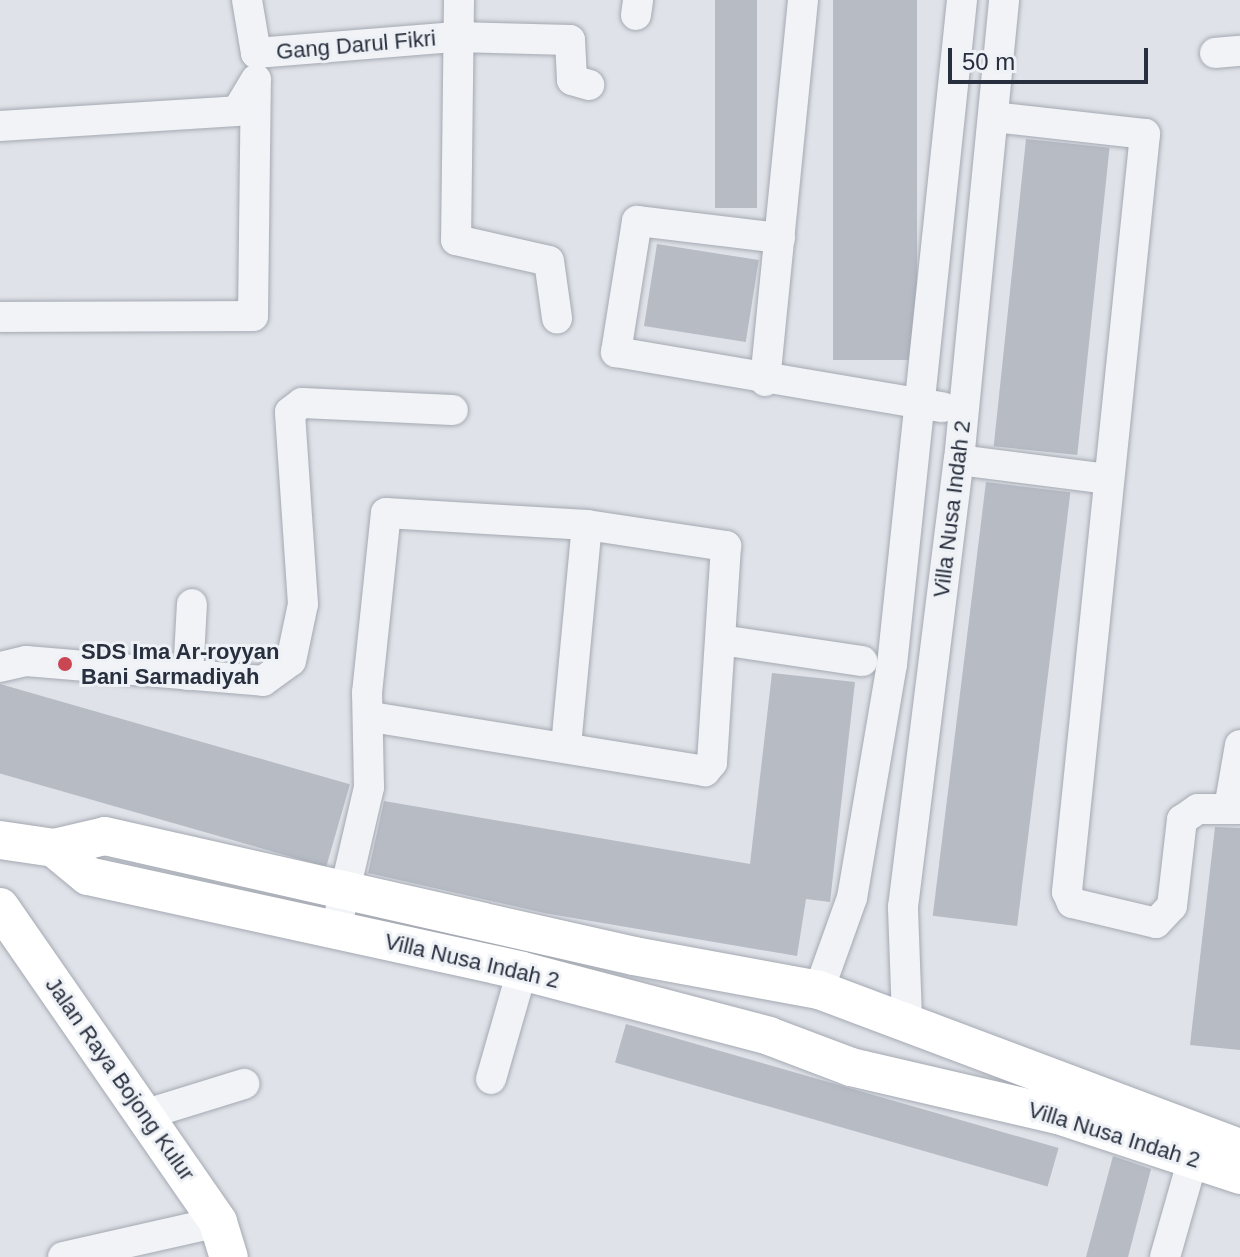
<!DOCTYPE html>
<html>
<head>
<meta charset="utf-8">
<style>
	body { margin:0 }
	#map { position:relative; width:1240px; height:1257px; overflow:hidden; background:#dfe2e8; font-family:Arial,sans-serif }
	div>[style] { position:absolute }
	.building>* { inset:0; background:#b6bbc4; transform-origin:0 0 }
	.roads { filter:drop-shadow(0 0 2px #a4a9b2) drop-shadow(0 0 2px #a4a9b2) }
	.minor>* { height:30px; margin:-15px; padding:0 15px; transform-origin:15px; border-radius:15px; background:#f1f3f6 }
	.major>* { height:38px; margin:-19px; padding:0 19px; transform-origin:19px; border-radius:19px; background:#fff }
	.dots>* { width:22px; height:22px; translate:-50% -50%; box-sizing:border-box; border:4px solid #eef1f5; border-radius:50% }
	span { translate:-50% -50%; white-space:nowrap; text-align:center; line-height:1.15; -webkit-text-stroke:6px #eef1f5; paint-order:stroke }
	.street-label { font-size:22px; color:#282f3e }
	.poi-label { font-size:22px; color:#282f3e; font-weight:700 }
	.left { translate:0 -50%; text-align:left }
	.scale { position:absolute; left:948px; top:48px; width:200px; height:36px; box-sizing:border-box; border:4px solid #282f3e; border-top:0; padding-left:10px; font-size:24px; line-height:28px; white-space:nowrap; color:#282f3e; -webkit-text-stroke:6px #eef1f5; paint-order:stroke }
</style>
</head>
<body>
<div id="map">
	<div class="building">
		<i style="left:715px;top:0;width:42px;height:208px"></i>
		<i style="left:833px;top:0;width:84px;height:360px"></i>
		<i style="left:1026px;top:139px;width:84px;height:309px;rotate:6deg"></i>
		<i style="left:657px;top:244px;width:103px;height:83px;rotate:9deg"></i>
		<i style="left:986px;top:482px;width:85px;height:437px;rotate:7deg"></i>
		<i style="clip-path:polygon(772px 673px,855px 682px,830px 902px,806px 899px,797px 956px,544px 913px,368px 873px,384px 801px,750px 864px)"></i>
		<i style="left:0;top:684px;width:364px;height:86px;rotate:16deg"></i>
		<i style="clip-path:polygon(1215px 827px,1240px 828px,1240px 1050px,1190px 1045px)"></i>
		<i style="left:626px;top:1024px;width:450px;height:40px;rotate:16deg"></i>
		<i style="clip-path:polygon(1113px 1156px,1151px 1169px,1128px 1257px,1086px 1257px)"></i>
	</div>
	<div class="roads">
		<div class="minor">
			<i style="left:247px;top:0;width:54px;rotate:80.4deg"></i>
			<i style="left:256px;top:53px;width:201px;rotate:-4.6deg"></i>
			<i style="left:456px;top:37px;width:114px;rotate:1.5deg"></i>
			<i style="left:570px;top:40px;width:40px;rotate:87.1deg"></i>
			<i style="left:572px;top:80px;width:18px;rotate:16deg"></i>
			<i style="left:459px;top:0;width:240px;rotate:90.7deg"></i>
			<i style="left:456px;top:240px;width:95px;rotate:12.7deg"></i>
			<i style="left:549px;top:261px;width:58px;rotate:82deg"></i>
			<i style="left:636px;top:15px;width:15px;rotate:-82deg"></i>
			<i style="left:1215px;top:53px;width:25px;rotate:-5deg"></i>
			<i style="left:994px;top:117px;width:152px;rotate:6.4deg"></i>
			<i style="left:1145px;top:134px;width:762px;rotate:95.88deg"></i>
			<i style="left:1067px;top:892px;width:12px;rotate:66deg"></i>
			<i style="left:1072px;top:903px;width:86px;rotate:13.4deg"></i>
			<i style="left:1156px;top:923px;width:23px;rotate:-47deg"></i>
			<i style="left:1172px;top:906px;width:87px;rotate:-83.4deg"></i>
			<i style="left:1182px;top:820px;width:19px;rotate:-35deg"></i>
			<i style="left:1198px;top:809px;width:42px"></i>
			<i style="left:0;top:126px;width:237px;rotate:-3.6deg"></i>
			<i style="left:237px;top:111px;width:37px;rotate:-59deg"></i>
			<i style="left:780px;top:238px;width:144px;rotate:-173.2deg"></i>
			<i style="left:637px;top:221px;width:133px;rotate:99.1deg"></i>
			<i style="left:616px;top:352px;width:331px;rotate:9.6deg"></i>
			<i style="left:0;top:317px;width:253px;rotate:-0.2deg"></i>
			<i style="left:253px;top:316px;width:232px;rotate:-89.3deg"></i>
			<i style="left:765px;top:381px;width:383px;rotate:-84.3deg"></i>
			<i style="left:959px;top:460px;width:150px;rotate:7.3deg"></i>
			<i style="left:721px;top:640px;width:143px;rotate:8.5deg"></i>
			<i style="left:0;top:667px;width:27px;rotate:-13deg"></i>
			<i style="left:26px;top:661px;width:238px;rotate:4.8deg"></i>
			<i style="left:263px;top:681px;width:34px;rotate:-36deg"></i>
			<i style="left:291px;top:661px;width:58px;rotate:-78.1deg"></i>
			<i style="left:303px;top:604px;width:192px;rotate:-93.9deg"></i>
			<i style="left:290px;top:412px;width:15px;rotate:-37deg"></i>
			<i style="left:302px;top:403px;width:151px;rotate:2.7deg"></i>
			<i style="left:188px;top:675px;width:71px;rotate:-86.8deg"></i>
			<i style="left:566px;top:746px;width:222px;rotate:-84.6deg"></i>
			<i style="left:1229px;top:808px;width:64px;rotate:-80.1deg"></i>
			<i style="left:336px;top:929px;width:146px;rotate:-76.9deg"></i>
			<i style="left:369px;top:787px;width:94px;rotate:-91.2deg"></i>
			<i style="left:367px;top:693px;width:181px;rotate:-84deg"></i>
			<i style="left:386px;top:513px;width:201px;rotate:3.4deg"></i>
			<i style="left:587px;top:525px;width:141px;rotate:8.6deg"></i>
			<i style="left:726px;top:546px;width:217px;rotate:93.7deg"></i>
			<i style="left:712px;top:763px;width:11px;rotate:131deg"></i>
			<i style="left:705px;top:771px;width:337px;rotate:-170.8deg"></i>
			<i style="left:819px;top:990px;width:98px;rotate:-70.3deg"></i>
			<i style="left:852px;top:898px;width:236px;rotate:-80.3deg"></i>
			<i style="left:892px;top:665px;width:669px;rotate:-83.99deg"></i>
			<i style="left:907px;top:1018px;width:111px;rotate:-92.1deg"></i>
			<i style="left:903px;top:907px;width:450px;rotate:-82.9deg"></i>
			<i style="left:959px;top:460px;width:462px;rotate:-84.4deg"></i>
			<i style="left:491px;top:1079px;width:112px;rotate:-74deg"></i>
			<i style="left:147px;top:1114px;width:102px;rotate:-17.2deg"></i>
			<i style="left:63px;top:1257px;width:159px;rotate:-12.7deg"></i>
			<i style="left:1165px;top:1257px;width:102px;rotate:-74.1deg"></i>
		</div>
		<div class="major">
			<i style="left:0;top:840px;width:55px;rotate:8.4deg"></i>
			<i style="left:54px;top:848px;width:52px;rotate:-13.2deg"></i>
			<i style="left:105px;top:836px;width:542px;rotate:12.78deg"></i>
			<i style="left:634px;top:956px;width:188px;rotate:10.4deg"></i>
			<i style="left:819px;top:990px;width:450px;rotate:20.6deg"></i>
			<i style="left:54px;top:848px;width:44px;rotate:39.5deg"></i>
			<i style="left:88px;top:876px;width:444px;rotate:12.3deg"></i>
			<i style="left:522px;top:971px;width:255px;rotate:14.7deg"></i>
			<i style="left:769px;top:1036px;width:88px;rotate:20.7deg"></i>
			<i style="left:851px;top:1067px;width:212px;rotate:13.1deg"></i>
			<i style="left:1058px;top:1115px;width:192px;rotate:18.2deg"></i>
			<i style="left:0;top:907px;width:383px;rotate:55.3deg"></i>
			<i style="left:218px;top:1222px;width:37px;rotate:73deg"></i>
		</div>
	</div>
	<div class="dots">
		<i style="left:65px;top:664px;background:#cb4653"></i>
	</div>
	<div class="street-label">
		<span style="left:356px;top:45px;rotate:-5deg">Gang Darul Fikri</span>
		<span style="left:952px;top:509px;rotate:-83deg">Villa Nusa Indah 2</span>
		<span style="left:472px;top:961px;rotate:13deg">Villa Nusa Indah 2</span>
		<span style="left:120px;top:1079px;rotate:55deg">Jalan Raya Bojong Kulur</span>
		<span style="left:1114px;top:1135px;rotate:17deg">Villa Nusa Indah 2</span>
	</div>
	<div class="poi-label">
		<span class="left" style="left:81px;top:664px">SDS Ima Ar-royyan<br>Bani Sarmadiyah</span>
	</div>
	<div class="scale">50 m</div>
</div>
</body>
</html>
